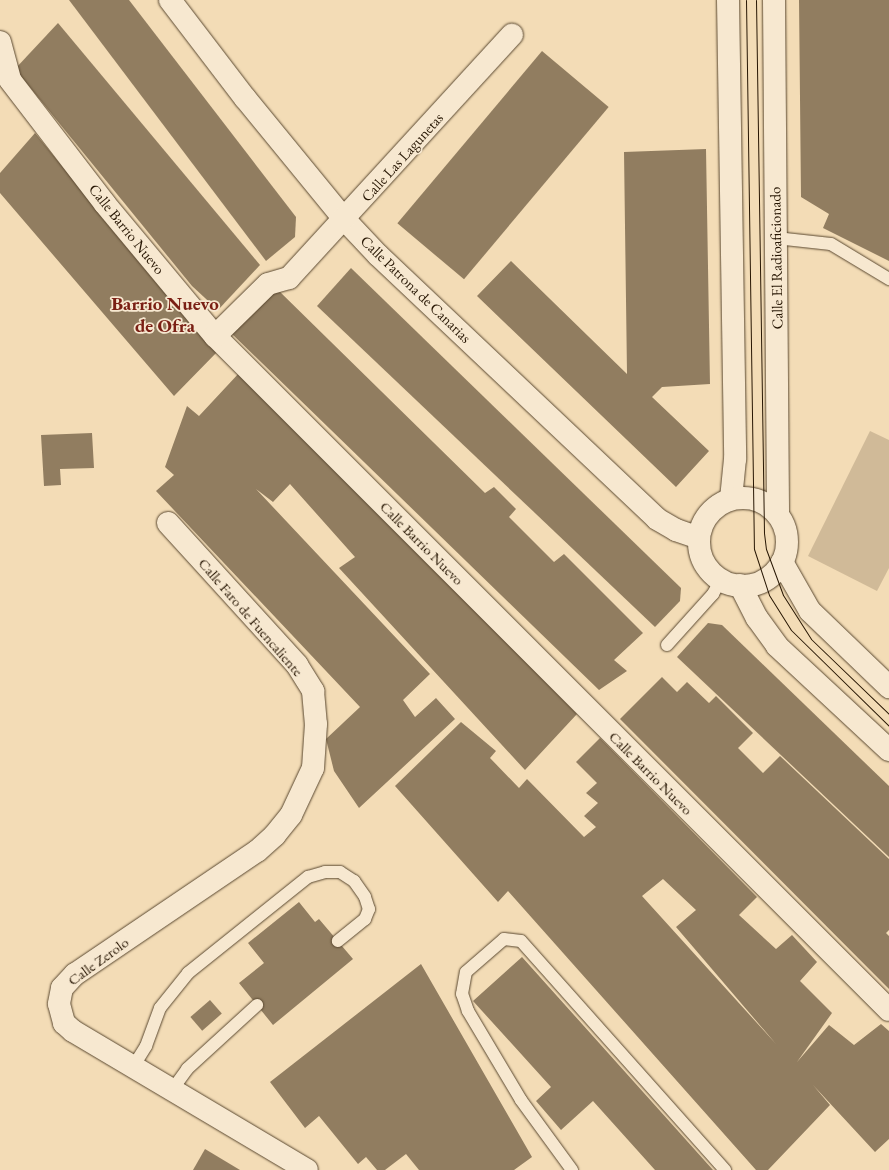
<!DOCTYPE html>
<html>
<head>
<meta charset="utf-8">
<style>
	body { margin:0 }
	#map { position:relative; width:889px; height:1170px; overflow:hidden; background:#f3dcb6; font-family:"EB Garamond",serif }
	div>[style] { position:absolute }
	.green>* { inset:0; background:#d0ba98 }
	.building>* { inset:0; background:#917d60; transform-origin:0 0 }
	.roads { filter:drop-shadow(0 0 1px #5a4830) drop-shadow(0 0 1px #5a4830) }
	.lane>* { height:12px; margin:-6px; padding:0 6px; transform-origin:6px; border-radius:6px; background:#f7e8d0 }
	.street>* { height:22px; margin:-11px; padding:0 11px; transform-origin:11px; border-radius:11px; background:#f7e8d0 }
	.secondary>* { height:22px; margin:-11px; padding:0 11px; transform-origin:11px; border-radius:11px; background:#f7e8d0 }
	.secondary>.ring { margin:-11px; padding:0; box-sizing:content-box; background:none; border:22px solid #f7e8d0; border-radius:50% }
	.tram>* { height:1px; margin:-0.5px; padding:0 0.5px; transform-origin:0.5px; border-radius:0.5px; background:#271603 }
	span { translate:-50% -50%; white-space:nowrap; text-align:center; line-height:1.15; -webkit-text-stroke:3.5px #f7e8d0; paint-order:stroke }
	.street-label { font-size:15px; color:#271603 }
	.district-label { font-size:19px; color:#7a1f14; font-weight:700 }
</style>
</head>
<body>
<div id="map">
	<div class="green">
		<i style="clip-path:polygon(870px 431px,889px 440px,889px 568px,877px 591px,808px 556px)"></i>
	</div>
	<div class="building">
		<i style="clip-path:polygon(69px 0,129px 0,296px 217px,295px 237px,266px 261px)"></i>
		<i style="clip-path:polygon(799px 0,889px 0,889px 261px,823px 228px,829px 214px,801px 197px)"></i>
		<i style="clip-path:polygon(58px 23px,260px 265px,218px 310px,192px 286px,15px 69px)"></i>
		<i style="left:542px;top:51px;width:87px;height:225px;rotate:40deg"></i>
		<i style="clip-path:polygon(35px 133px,194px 328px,218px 351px,174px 396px,0 193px,0 173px)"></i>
		<i style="clip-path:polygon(706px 149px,710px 384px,662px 387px,652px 397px,709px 451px,676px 487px,477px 296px,511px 261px,627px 374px,624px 152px)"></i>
		<i style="clip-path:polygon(351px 268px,681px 588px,680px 601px,655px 627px,317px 306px)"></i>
		<i style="clip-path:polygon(277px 289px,485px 493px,494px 487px,516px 509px,509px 517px,554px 562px,564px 554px,643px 633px,614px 660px,627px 671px,599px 690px,231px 333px)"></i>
		<i style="clip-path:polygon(240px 372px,577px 714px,525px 770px,339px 568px,355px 557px,290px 484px,273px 502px,256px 489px,430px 674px,403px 700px,415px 717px,436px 698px,455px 719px,359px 808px,334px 771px,326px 739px,360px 707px,156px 491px,174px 475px,165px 467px,187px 406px,199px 416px)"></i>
		<i style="clip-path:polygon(92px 433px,94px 468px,60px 469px,61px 485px,44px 486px,41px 435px)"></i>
		<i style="clip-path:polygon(708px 623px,722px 625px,889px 786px,889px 857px,677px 657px)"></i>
		<i style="clip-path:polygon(662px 677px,677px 692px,687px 682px,709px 703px,716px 696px,753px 733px,738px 748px,763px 773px,780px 756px,889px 859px,889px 930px,886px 933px,889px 936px,889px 989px,620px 719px)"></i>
		<i style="clip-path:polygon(evenodd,461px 722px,496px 751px,490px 758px,519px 788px,527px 779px,584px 837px,596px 827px,584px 816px,598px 803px,586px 793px,597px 783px,576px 762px,600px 738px,757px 897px,739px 915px,776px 949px,792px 935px,817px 962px,800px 981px,832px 1013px,797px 1062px,829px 1025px,854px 1045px,881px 1024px,889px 1031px,889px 1139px,875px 1152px,813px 1085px,830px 1105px,768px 1170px,756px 1170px,508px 891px,498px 902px,395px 786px,461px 722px,663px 879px,696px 910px,676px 927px,776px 1044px,642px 896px,663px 879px)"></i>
		<i style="clip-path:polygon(299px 902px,315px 922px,319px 919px,353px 959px,273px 1025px,239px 983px,264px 963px,248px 943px)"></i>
		<i style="clip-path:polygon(522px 957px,713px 1170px,655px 1170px,593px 1101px,561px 1130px,536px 1101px,551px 1087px,473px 1001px)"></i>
		<i style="clip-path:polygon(421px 964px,532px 1157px,514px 1170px,419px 1170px,406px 1154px,385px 1170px,377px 1170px,366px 1157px,358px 1164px,319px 1116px,305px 1128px,270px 1082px)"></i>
		<i style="left:210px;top:1000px;width:18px;height:26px;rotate:49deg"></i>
		<i style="clip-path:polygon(205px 1149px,240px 1170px,193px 1170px)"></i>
	</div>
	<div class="roads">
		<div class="lane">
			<i style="left:776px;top:238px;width:55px;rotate:6.2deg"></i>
			<i style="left:831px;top:244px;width:68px;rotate:31.1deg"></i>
			<i style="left:667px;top:645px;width:69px;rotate:-48deg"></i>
			<i style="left:713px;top:594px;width:17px;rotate:-62deg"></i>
			<i style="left:133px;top:1067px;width:25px;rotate:-58deg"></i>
			<i style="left:146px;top:1046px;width:40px;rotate:-69.8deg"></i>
			<i style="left:160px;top:1008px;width:45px;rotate:-51.3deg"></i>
			<i style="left:188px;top:973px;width:154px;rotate:-38.7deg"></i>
			<i style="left:308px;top:877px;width:18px;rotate:-16deg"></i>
			<i style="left:325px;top:872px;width:15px"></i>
			<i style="left:340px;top:872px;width:17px;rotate:33deg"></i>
			<i style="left:354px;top:881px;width:19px;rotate:55deg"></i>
			<i style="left:365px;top:897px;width:13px;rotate:72deg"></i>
			<i style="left:369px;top:909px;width:11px;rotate:112deg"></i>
			<i style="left:365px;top:919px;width:35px;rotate:141deg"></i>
			<i style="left:172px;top:1090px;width:26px;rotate:-54deg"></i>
			<i style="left:187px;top:1069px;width:95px;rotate:-42.4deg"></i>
			<i style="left:572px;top:1170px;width:87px;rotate:-126.1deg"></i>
			<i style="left:521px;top:1100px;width:104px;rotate:-120.8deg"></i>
			<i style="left:468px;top:1011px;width:18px;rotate:-109deg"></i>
			<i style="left:462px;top:994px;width:22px;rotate:-80deg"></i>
			<i style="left:466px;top:972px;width:50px;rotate:-41deg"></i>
			<i style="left:504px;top:939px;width:17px;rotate:7deg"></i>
			<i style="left:521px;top:941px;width:307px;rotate:48.3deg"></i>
		</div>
		<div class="street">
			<i style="left:170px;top:0;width:123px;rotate:52.6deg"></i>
			<i style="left:245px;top:98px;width:158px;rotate:50.7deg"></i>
			<i style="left:345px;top:220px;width:48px;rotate:46.7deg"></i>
			<i style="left:378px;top:255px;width:384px;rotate:43.4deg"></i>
			<i style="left:657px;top:519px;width:22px;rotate:30deg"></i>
			<i style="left:676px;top:530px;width:24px;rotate:19deg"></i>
			<i style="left:0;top:42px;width:39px;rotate:75deg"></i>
			<i style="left:10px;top:80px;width:156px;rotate:52.5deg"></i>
			<i style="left:105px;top:204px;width:172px;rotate:50.2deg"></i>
			<i style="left:215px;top:336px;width:953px;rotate:45deg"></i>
			<i style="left:215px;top:336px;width:74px;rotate:-44.5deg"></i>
			<i style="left:268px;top:284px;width:22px;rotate:-16deg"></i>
			<i style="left:289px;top:278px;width:330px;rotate:-47.5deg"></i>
			<i style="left:168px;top:523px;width:192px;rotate:47.7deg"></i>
			<i style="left:297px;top:665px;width:31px;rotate:58deg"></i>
			<i style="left:313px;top:691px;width:33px;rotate:85deg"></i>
			<i style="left:316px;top:724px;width:44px;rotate:93.9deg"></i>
			<i style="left:313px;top:768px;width:52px;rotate:115.1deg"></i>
			<i style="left:291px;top:815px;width:26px;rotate:129deg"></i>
			<i style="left:275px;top:835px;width:24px;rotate:138deg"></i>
			<i style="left:257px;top:851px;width:220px;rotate:145.9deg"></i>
			<i style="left:75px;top:974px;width:19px;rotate:133deg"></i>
			<i style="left:62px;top:988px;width:16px;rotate:101deg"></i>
			<i style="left:59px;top:1004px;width:20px;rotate:75deg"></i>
			<i style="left:64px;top:1023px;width:12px;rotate:42deg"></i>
			<i style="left:73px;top:1031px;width:272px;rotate:30.7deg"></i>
		</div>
		<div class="secondary">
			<i style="left:728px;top:0;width:459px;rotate:89.1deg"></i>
			<i style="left:735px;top:459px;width:40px;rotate:95.7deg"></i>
			<i style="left:774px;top:0;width:515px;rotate:89.55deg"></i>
			<i class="ring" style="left:699px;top:498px;width:66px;height:66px"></i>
			<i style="left:782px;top:562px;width:56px;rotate:60.3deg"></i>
			<i style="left:810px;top:611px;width:110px;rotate:43.9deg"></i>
			<i style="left:740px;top:585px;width:37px;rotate:63deg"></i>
			<i style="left:757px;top:618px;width:34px;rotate:54deg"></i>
			<i style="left:777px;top:646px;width:153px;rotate:42.9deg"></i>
		</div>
	</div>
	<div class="tram">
		<i style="left:746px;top:0;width:549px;rotate:89.17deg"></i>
		<i style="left:754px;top:549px;width:48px;rotate:71.9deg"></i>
		<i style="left:769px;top:595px;width:41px;rotate:57.8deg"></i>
		<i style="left:791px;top:630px;width:137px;rotate:44.4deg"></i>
		<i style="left:756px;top:0;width:533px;rotate:89.14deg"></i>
		<i style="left:764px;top:533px;width:16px;rotate:83deg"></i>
		<i style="left:766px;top:549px;width:49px;rotate:69.7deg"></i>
		<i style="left:783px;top:595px;width:52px;rotate:57.5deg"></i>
		<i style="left:811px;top:639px;width:108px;rotate:43.9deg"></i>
	</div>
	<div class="street-label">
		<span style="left:402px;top:157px;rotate:-48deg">Calle Las Lagunetas</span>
		<span style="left:127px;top:229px;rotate:51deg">Calle Barrio Nuevo</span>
		<span style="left:776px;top:258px;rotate:-91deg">Calle El Radioaficionado</span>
		<span style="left:416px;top:289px;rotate:44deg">Calle Patrona de Canarias</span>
		<span style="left:422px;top:543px;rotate:45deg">Calle Barrio Nuevo</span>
		<span style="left:251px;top:617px;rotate:49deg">Calle Faro de Fuencaliente</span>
		<span style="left:651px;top:773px;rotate:45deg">Calle Barrio Nuevo</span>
		<span style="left:98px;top:961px;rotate:-36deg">Calle Zerolo</span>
	</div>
	<div class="district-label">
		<span style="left:165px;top:315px">Barrio Nuevo<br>de Ofra</span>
	</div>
</div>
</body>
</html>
